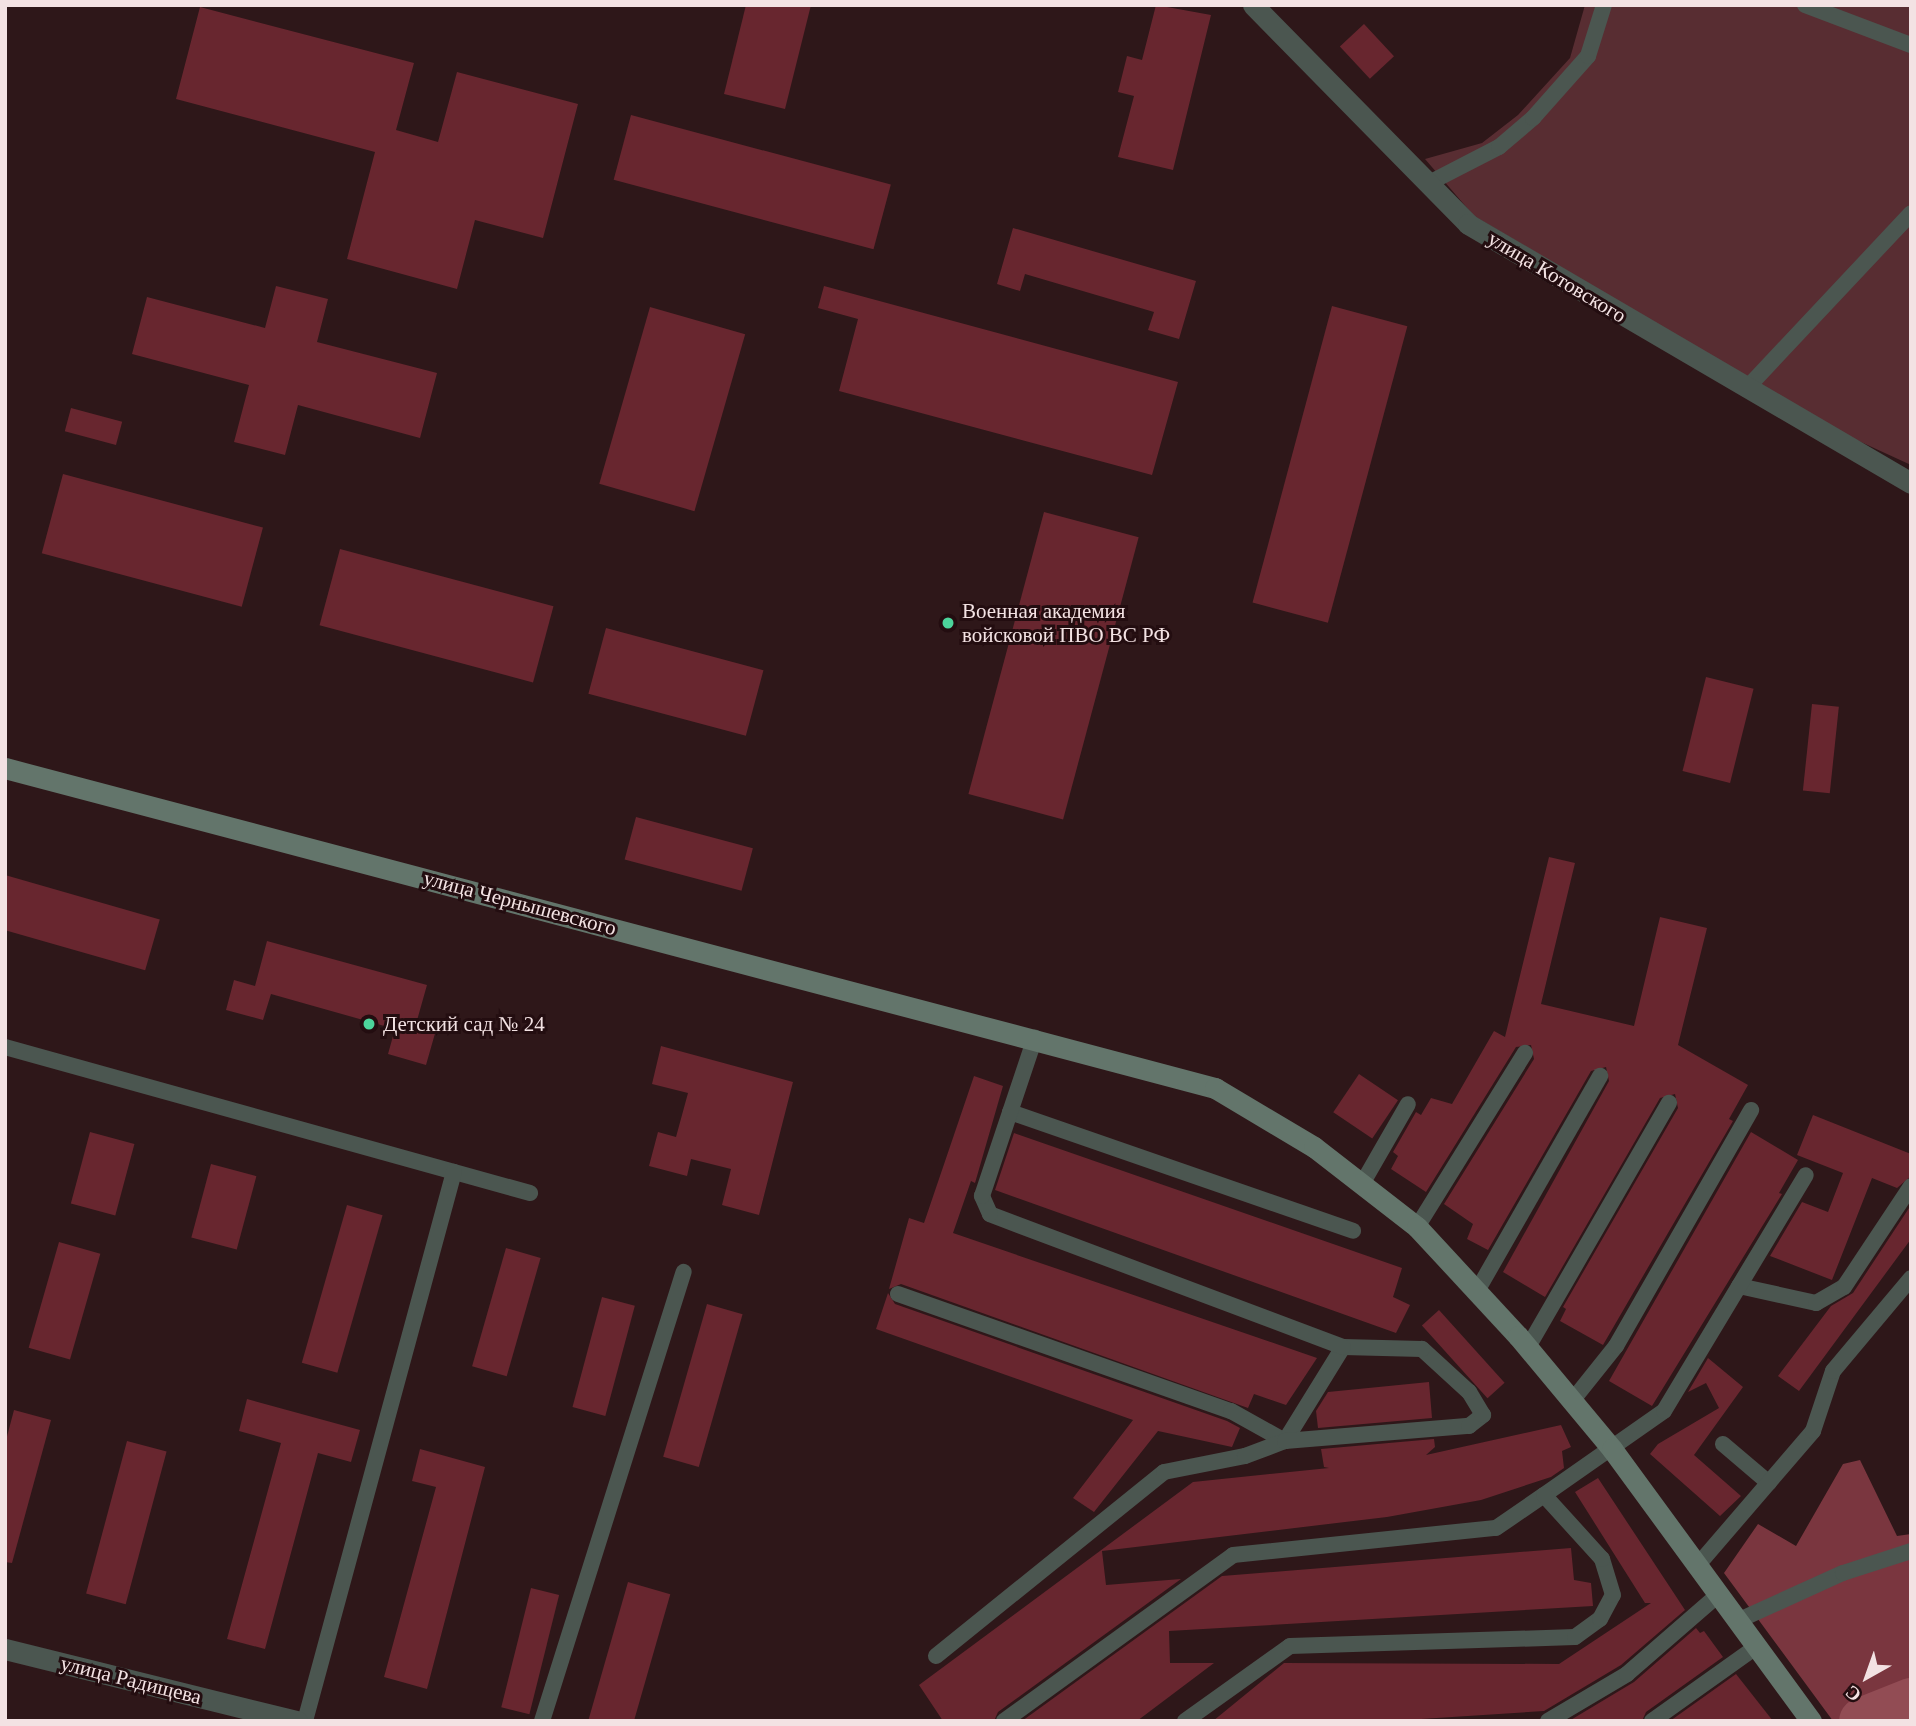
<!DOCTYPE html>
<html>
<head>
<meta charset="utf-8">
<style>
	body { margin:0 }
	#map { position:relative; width:1916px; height:1726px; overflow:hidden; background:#2e1719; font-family:"Times New Roman",serif }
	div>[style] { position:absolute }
	.green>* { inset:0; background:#582d32 }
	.forest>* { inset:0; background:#7a363f }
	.river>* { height:49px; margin:-24.5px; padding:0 24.5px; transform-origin:24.5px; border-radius:24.5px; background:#924c54 }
	.building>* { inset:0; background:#68262f; transform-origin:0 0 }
	.lane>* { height:16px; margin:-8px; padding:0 8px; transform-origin:8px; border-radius:8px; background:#4b5650 }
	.street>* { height:21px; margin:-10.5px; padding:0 10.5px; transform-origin:10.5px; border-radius:10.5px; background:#4b5650 }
	.secondary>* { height:21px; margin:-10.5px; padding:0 10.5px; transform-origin:10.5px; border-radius:10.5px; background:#63756b }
	.dots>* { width:19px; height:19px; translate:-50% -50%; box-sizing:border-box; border:4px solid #230d10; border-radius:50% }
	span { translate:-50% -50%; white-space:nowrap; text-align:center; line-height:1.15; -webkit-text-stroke:6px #230d10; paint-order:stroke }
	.street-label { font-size:21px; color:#f3e2e3 }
	.poi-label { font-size:21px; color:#f3e2e3 }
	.left { translate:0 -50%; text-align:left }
	.frame { position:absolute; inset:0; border:7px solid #f3e2e3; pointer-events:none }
	.north { position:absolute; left:1832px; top:1642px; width:70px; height:70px; -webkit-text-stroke:5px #230d10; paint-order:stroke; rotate:220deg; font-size:19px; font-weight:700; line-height:28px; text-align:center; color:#f3e2e3 }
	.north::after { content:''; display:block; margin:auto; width:24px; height:32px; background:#f3e2e3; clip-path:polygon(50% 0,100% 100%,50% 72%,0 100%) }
</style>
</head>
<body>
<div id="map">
	<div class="green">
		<i style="clip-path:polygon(1585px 5px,1911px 5px,1911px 465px,1850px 437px,1474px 216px,1425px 159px,1482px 143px,1518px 115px,1570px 58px)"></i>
	</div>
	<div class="forest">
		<i style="clip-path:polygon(1860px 1460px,1897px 1536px,1911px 1534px,1911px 1721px,1833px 1721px,1724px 1573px,1758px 1524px,1796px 1546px,1843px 1464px)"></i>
	</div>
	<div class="river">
		<i style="left:1863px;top:1721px;width:52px;rotate:-21.6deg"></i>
	</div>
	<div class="building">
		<i style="clip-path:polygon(746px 5px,811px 5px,785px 109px,724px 94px)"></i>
		<i style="clip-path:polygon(1156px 5px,1211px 15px,1173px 170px,1118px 157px,1134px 96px,1118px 92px,1127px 56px,1142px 60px)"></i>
		<i style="clip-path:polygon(200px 7px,414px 63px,396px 130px,438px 142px,457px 72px,578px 104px,543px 238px,475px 220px,457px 289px,347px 259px,375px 152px,176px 99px)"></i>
		<i style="left:1364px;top:24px;width:44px;height:33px;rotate:47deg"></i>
		<i style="left:631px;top:115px;width:269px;height:67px;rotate:15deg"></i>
		<i style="clip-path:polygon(1013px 228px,1196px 281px,1179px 339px,1148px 330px,1154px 312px,1025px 274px,1020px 291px,997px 284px)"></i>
		<i style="clip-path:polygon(276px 286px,328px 299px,317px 342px,437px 373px,420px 438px,298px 405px,285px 455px,234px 442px,249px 385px,132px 354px,147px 297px,265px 328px)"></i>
		<i style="clip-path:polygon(824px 286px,1178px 382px,1152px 475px,839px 391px,858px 319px,818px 308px)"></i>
		<i style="left:1332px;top:306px;width:78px;height:307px;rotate:15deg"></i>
		<i style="left:650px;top:307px;width:99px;height:184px;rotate:16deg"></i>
		<i style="left:71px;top:408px;width:53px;height:24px;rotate:15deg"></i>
		<i style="left:63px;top:474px;width:207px;height:82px;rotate:15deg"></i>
		<i style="left:1044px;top:512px;width:98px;height:292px;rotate:15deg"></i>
		<i style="left:340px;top:549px;width:221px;height:79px;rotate:15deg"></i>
		<i style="left:606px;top:628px;width:163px;height:68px;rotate:15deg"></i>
		<i style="left:1706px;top:677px;width:49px;height:97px;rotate:14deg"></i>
		<i style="left:1812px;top:704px;width:27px;height:87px;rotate:6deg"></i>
		<i style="left:636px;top:817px;width:121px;height:44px;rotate:15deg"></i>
		<i style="clip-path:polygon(1549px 857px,1575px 863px,1541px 1004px,1634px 1026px,1660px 917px,1707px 928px,1678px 1045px,1748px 1085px,1729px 1119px,1733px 1121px,1603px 1345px,1560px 1321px,1566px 1309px,1563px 1307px,1678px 1108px,1675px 1094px,1660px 1098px,1545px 1297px,1503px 1272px,1609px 1081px,1606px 1067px,1591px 1071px,1488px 1250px,1467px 1239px,1473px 1224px,1444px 1204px,1534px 1059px,1531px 1045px,1516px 1047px,1426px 1192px,1391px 1169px,1398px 1156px,1393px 1152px,1416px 1112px,1421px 1115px,1431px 1098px,1452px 1104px,1494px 1031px,1505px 1037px)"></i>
		<i style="left:5px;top:875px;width:161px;height:53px;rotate:16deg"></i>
		<i style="clip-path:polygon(267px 941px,427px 985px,416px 1024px,436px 1030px,426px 1065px,388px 1054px,395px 1029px,271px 994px,263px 1020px,226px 1010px,234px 980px,255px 986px)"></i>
		<i style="clip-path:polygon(661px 1046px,793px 1082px,759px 1215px,722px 1205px,731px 1169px,691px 1159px,687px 1176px,649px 1166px,658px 1132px,676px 1137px,688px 1093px,652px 1084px)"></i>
		<i style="left:1359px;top:1074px;width:47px;height:46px;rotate:34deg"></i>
		<i style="clip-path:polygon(974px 1076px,1003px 1086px,975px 1183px,971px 1181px,953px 1233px,1317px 1358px,1286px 1405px,1254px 1394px,1248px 1408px,901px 1284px,889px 1289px,909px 1218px,924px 1223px)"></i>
		<i style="clip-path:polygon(1813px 1115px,1911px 1154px,1911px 1176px,1897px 1188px,1872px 1178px,1832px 1280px,1770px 1256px,1802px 1202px,1828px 1212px,1843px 1173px,1797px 1155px)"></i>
		<i style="left:90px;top:1132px;width:46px;height:74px;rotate:15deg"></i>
		<i style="clip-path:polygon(1751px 1132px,1798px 1160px,1779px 1193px,1782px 1194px,1652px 1406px,1609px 1381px)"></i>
		<i style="clip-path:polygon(1014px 1133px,1402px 1268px,1393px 1297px,1410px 1305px,1396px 1333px,995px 1190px)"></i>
		<i style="left:211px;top:1164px;width:47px;height:76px;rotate:15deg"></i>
		<i style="left:347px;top:1205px;width:37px;height:164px;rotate:16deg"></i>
		<i style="clip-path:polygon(1911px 1205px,1911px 1239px,1799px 1391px,1778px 1376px,1831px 1306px,1853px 1293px)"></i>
		<i style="left:59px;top:1242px;width:43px;height:110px;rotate:16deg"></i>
		<i style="left:506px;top:1248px;width:36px;height:123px;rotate:16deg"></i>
		<i style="clip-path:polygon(888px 1293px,895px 1304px,1227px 1421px,1240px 1428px,1232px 1447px,1158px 1431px,1094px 1512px,1073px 1498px,1133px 1420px,876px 1329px)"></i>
		<i style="left:602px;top:1297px;width:34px;height:114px;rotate:15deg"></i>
		<i style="left:707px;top:1304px;width:37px;height:159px;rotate:16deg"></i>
		<i style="left:1439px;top:1310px;width:98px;height:23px;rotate:48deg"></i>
		<i style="clip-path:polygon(1708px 1358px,1743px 1387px,1694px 1455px,1741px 1496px,1720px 1516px,1650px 1454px,1658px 1444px,1719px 1408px,1706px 1383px,1688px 1392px)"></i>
		<i style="clip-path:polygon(1429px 1382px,1432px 1418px,1318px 1428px,1316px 1411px,1328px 1392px)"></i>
		<i style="clip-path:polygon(247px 1399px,360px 1430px,351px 1462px,318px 1453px,265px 1649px,227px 1639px,281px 1443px,239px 1431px)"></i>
		<i style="clip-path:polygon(14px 1410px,51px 1420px,12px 1563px,5px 1562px,5px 1444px)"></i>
		<i style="clip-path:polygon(1561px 1425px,1571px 1447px,1562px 1451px,1564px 1468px,1551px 1477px,1481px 1500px,1387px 1517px,1102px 1551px,1106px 1585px,1181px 1579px,998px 1712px,994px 1721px,943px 1721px,919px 1685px,1193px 1482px,1329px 1468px,1324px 1467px,1321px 1449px,1434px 1439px,1435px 1447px,1426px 1455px)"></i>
		<i style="left:127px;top:1441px;width:41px;height:158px;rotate:15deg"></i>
		<i style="clip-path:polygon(420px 1449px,485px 1467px,427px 1689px,384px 1677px,436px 1487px,412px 1481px)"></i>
		<i style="clip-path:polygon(1598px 1478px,1685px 1610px,1621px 1665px,1544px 1711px,1390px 1721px,1213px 1721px,1284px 1663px,1559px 1664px,1651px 1603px,1645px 1603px,1575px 1492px)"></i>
		<i style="clip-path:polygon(1571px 1548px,1574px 1580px,1591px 1583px,1593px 1606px,1169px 1631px,1170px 1663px,1214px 1663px,1137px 1721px,1022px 1721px,1222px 1576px)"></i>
		<i style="left:628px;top:1582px;width:44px;height:144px;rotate:16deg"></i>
		<i style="left:531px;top:1588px;width:29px;height:123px;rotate:14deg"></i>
		<i style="clip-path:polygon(1696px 1628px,1700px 1633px,1704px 1631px,1723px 1657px,1646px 1712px,1642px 1721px,1569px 1721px,1634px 1682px)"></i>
		<i style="clip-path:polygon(1736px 1674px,1773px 1721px,1670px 1721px)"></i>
	</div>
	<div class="lane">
		<i style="left:1805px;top:5px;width:113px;rotate:20.7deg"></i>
		<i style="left:1427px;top:184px;width:81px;rotate:-27.2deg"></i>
		<i style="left:1499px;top:147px;width:45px;rotate:-40.5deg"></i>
		<i style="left:1533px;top:118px;width:83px;rotate:-48.4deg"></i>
		<i style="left:1588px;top:56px;width:53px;rotate:-72.6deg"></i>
		<i style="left:1746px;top:389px;width:241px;rotate:-46.8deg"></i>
		<i style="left:5px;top:1047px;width:545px;rotate:15.54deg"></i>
		<i style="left:1010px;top:1112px;width:363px;rotate:19.1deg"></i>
		<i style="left:1362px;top:1184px;width:92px;rotate:-60.1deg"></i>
		<i style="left:1417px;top:1227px;width:205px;rotate:-58.2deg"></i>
		<i style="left:1739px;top:1286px;width:79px;rotate:12.4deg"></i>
		<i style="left:1816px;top:1303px;width:32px;rotate:-30deg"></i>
		<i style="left:1844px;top:1287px;width:121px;rotate:-56.4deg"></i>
		<i style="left:1477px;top:1291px;width:248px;rotate:-60.2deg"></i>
		<i style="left:898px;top:1294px;width:353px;rotate:19.4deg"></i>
		<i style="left:1231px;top:1411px;width:62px;rotate:29.1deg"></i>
		<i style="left:1285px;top:1441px;width:110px;rotate:-58.3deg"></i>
		<i style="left:1528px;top:1347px;width:282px;rotate:-60deg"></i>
		<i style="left:1572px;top:1401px;width:70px;rotate:-51.3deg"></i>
		<i style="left:1616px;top:1346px;width:272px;rotate:-60.2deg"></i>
		<i style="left:1723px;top:1444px;width:60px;rotate:40.3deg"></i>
		<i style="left:1697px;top:1566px;width:178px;rotate:-49.3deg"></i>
		<i style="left:1813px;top:1431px;width:63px;rotate:-71.6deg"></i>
		<i style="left:1833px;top:1371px;width:121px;rotate:-50deg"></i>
		<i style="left:1737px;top:1621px;width:116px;rotate:-24.4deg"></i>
		<i style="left:1843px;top:1573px;width:71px;rotate:-17.9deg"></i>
		<i style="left:936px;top:1656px;width:293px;rotate:-38.9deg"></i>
		<i style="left:1164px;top:1472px;width:83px;rotate:-11.2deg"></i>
		<i style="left:1245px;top:1456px;width:43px;rotate:-20.6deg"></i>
		<i style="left:1285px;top:1441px;width:185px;rotate:-4.7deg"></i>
		<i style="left:1469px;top:1426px;width:18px;rotate:-38deg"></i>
		<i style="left:1483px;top:1415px;width:27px;rotate:-121deg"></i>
		<i style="left:1469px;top:1392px;width:64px;rotate:-137.5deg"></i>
		<i style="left:1422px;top:1349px;width:79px;rotate:-178.5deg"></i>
		<i style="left:1343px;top:1347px;width:377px;rotate:-159.4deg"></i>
		<i style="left:990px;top:1214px;width:20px;rotate:-114deg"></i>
		<i style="left:982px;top:1196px;width:167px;rotate:-71.5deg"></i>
		<i style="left:305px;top:1721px;width:569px;rotate:-74.82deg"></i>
		<i style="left:542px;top:1721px;width:471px;rotate:-72.5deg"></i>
		<i style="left:1004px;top:1721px;width:283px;rotate:-35.9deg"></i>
		<i style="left:1233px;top:1555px;width:264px;rotate:-5.9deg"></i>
		<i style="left:1496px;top:1528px;width:58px;rotate:-34.5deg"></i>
		<i style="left:1544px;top:1495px;width:146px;rotate:-35deg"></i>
		<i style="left:1664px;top:1411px;width:275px;rotate:-59deg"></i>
		<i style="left:1185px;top:1721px;width:129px;rotate:-35.5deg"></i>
		<i style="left:1290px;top:1646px;width:285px;rotate:-1.8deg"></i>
		<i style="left:1575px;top:1637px;width:31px;rotate:-36deg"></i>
		<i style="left:1600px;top:1619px;width:27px;rotate:-62deg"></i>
		<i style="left:1613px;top:1595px;width:38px;rotate:-107deg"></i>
		<i style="left:1602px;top:1559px;width:86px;rotate:-132.2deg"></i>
		<i style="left:1548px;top:1721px;width:92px;rotate:-30.7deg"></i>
		<i style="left:1627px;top:1674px;width:121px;rotate:-41deg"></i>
		<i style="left:1652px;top:1721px;width:128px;rotate:-35.4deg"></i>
	</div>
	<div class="street">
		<i style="left:1253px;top:5px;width:307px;rotate:45.5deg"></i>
		<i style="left:1468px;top:224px;width:513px;rotate:30.31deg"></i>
		<i style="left:5px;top:1649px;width:301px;rotate:13.9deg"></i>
	</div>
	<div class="secondary">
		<i style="left:5px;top:768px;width:1252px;rotate:14.81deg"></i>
		<i style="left:1215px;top:1088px;width:115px;rotate:30.8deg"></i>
		<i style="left:1314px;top:1147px;width:130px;rotate:37.8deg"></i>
		<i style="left:1417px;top:1227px;width:149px;rotate:47.2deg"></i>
		<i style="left:1518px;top:1336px;width:147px;rotate:50.2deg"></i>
		<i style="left:1612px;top:1449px;width:337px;rotate:53.8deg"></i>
	</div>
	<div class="dots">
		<i style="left:948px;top:623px;background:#4cd49b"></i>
		<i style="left:369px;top:1024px;background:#4cd49b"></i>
	</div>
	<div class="street-label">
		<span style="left:1557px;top:277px;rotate:31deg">улица Котовского</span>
		<span style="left:520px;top:903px;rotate:15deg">улица Чернышевского</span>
		<span style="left:131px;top:1680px;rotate:14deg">улица Радищева</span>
	</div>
	<div class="poi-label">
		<span class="left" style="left:962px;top:623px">Военная академия<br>войсковой ПВО ВС РФ</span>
		<span class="left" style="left:383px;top:1024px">Детский сад № 24</span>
	</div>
	<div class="frame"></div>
	<div class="north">С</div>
</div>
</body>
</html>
